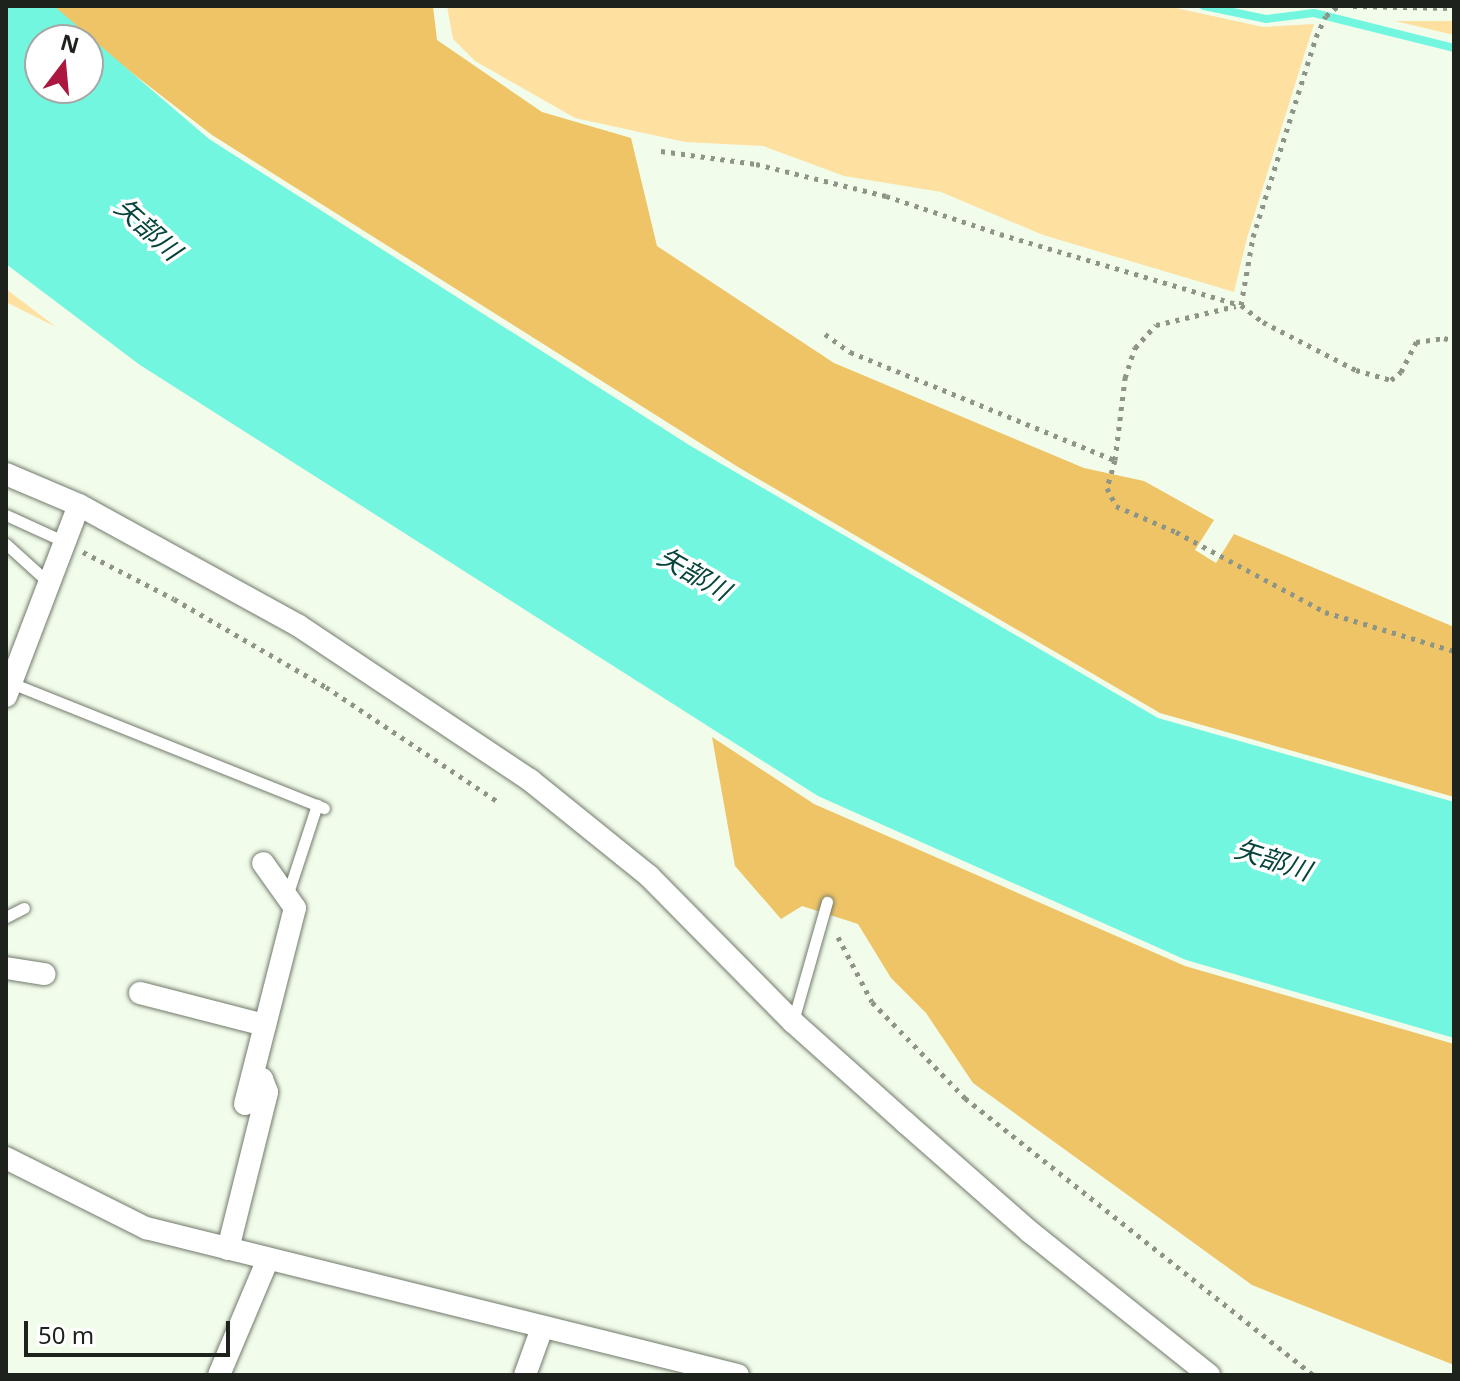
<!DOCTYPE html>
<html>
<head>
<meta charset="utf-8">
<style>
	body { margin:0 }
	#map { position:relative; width:1460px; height:1381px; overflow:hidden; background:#f2fceb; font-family:"Noto Sans","Noto Sans JP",sans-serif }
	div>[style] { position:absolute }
	.green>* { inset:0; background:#fee0a0 }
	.forest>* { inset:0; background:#eec467 }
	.water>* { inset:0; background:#72f6e0 }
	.stream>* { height:8px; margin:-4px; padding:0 4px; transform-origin:4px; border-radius:4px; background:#72f6e0 }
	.path>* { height:5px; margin-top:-2.5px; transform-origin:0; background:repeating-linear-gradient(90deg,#8d9589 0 4px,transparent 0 10px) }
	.roads { filter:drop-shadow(0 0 2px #717a6b) drop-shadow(0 0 2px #717a6b) }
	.lane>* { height:11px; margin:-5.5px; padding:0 5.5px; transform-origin:5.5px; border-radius:5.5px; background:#fff }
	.street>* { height:22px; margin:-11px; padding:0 11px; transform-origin:11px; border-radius:11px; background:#fff }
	span { translate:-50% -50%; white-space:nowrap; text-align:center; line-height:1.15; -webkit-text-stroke:7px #fff; paint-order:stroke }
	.water-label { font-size:26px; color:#05443b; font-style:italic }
	.frame { position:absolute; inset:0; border:8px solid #1e221c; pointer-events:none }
	.north { position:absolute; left:24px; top:24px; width:80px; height:80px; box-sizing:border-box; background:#fff; border:2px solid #a5a7a4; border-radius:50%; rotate:16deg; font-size:22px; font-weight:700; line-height:32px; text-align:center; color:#1e221c }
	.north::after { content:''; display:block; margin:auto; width:28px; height:36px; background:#ac173f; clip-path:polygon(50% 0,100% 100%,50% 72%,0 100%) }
	.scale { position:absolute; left:24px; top:1321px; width:206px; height:36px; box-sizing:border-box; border:4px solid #1e221c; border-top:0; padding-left:10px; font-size:24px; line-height:28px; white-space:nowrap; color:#1e221c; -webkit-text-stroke:6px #fff; paint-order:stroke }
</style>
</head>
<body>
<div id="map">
	<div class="green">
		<i style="clip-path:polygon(447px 6px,1167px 6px,1263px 27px,1314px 24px,1247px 238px,1234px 292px,1043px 235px,941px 192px,844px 176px,763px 146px,685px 142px,575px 118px,475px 61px,453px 39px)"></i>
		<i style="clip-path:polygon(1395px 21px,1454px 21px,1454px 35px)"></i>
		<i style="clip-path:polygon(6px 289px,56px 327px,6px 302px)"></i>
	</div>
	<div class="forest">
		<i style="clip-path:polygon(46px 6px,433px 6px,437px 40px,542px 112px,631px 138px,657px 246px,834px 363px,1084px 468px,1144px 481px,1214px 520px,1195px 550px,1216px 563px,1234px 534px,1454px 627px,1454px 797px,1160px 713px,738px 467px,212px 135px)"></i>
		<i style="clip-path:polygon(712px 737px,814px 804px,1185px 966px,1454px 1044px,1454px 1365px,1252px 1285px,973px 1083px,926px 1013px,891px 978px,858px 924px,802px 906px,781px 919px,735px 866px)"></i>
	</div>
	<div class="water">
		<i style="clip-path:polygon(evenodd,6px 6px,54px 6px,209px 139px,689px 445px,1158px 718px,1454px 802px,1454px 1038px,1186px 960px,818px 796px,140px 365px,6px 264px,6px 6px,40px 40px,88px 40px,88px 88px,40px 88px,40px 40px)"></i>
	</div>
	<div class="stream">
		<i style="left:1204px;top:6px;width:63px;rotate:11.8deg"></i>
		<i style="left:1266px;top:19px;width:48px;rotate:-7.1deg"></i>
		<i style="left:1314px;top:13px;width:144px;rotate:14deg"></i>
	</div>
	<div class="path">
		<i style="left:1353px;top:6px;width:101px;rotate:1.1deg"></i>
		<i style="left:661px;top:151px;width:96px;rotate:7.8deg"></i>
		<i style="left:756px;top:164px;width:134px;rotate:13.8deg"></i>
		<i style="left:886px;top:196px;width:120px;rotate:18.4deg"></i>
		<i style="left:1000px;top:234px;width:249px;rotate:16.5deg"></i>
		<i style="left:1241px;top:305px;width:69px;rotate:-80deg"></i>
		<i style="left:1253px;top:237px;width:210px;rotate:-72.5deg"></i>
		<i style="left:1316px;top:37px;width:23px;rotate:-65deg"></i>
		<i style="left:1326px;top:16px;width:16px;rotate:-40deg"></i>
		<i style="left:1241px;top:305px;width:28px;rotate:38deg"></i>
		<i style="left:1263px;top:322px;width:105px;rotate:27.3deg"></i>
		<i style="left:1356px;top:370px;width:36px;rotate:16deg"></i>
		<i style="left:1391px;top:380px;width:13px;rotate:-39deg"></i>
		<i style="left:1401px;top:372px;width:34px;rotate:-63deg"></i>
		<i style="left:1416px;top:342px;width:28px;rotate:-8deg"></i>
		<i style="left:1444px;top:338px;width:10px;rotate:17deg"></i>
		<i style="left:825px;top:334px;width:31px;rotate:36deg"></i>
		<i style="left:850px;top:352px;width:286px;rotate:22.2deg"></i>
		<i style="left:1115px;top:460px;width:29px;rotate:106deg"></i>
		<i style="left:1107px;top:488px;width:20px;rotate:63deg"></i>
		<i style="left:1116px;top:506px;width:65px;rotate:23.4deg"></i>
		<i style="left:1176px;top:532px;width:169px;rotate:28.2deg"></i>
		<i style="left:1325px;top:612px;width:135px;rotate:16.8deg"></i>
		<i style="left:1115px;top:460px;width:83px;rotate:-83deg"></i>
		<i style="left:1125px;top:378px;width:32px;rotate:-72deg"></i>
		<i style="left:1135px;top:348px;width:31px;rotate:-48deg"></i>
		<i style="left:1156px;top:325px;width:82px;rotate:-13.4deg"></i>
		<i style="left:83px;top:552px;width:102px;rotate:27.3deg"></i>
		<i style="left:174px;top:599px;width:176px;rotate:30.1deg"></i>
		<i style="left:326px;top:687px;width:209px;rotate:33.7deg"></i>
		<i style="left:838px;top:937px;width:73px;rotate:62.4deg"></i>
		<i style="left:872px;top:1002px;width:134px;rotate:45.9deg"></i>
		<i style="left:965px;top:1098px;width:445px;rotate:38.5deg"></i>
	</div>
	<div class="roads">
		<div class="lane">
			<i style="left:6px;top:515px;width:65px;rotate:24.6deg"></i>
			<i style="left:6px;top:544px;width:58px;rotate:42.2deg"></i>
			<i style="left:11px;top:683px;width:337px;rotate:21.8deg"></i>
			<i style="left:287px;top:896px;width:96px;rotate:-71.8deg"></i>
			<i style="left:6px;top:917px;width:20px;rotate:-27deg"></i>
			<i style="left:793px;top:1021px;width:124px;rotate:-74.1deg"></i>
		</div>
		<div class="street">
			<i style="left:6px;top:474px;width:79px;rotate:23deg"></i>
			<i style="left:79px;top:505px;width:251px;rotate:28.8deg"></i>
			<i style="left:299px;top:626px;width:278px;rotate:33.7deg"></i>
			<i style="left:530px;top:780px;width:153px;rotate:38.9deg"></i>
			<i style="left:649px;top:876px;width:205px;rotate:45.4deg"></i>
			<i style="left:793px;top:1022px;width:152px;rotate:41.8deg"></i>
			<i style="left:906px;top:1123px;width:165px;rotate:41.3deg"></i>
			<i style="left:1030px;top:1232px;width:229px;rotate:38.6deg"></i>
			<i style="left:6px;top:696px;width:204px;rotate:-69.1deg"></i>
			<i style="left:6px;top:968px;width:39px;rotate:9deg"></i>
			<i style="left:140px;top:993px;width:129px;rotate:14.4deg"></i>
			<i style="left:245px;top:1104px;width:202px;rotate:-75.7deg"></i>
			<i style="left:295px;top:908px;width:55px;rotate:-125.4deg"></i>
			<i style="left:6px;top:1158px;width:157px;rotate:26.6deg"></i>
			<i style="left:146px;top:1228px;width:610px;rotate:13.95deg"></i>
			<i style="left:228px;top:1249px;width:162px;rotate:-76deg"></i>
			<i style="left:267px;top:1092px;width:14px;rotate:-111deg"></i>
			<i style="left:262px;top:1079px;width:10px;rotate:-169deg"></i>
			<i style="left:219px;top:1375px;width:126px;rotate:-67.1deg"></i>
			<i style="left:525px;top:1375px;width:50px;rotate:-70.1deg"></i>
		</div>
	</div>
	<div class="water-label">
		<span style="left:148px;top:229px;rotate:42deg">矢部川</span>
		<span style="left:694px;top:574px;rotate:30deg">矢部川</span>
		<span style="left:1273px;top:860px;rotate:18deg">矢部川</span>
	</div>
	<div class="frame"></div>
	<div class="north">N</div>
	<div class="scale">50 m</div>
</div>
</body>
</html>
